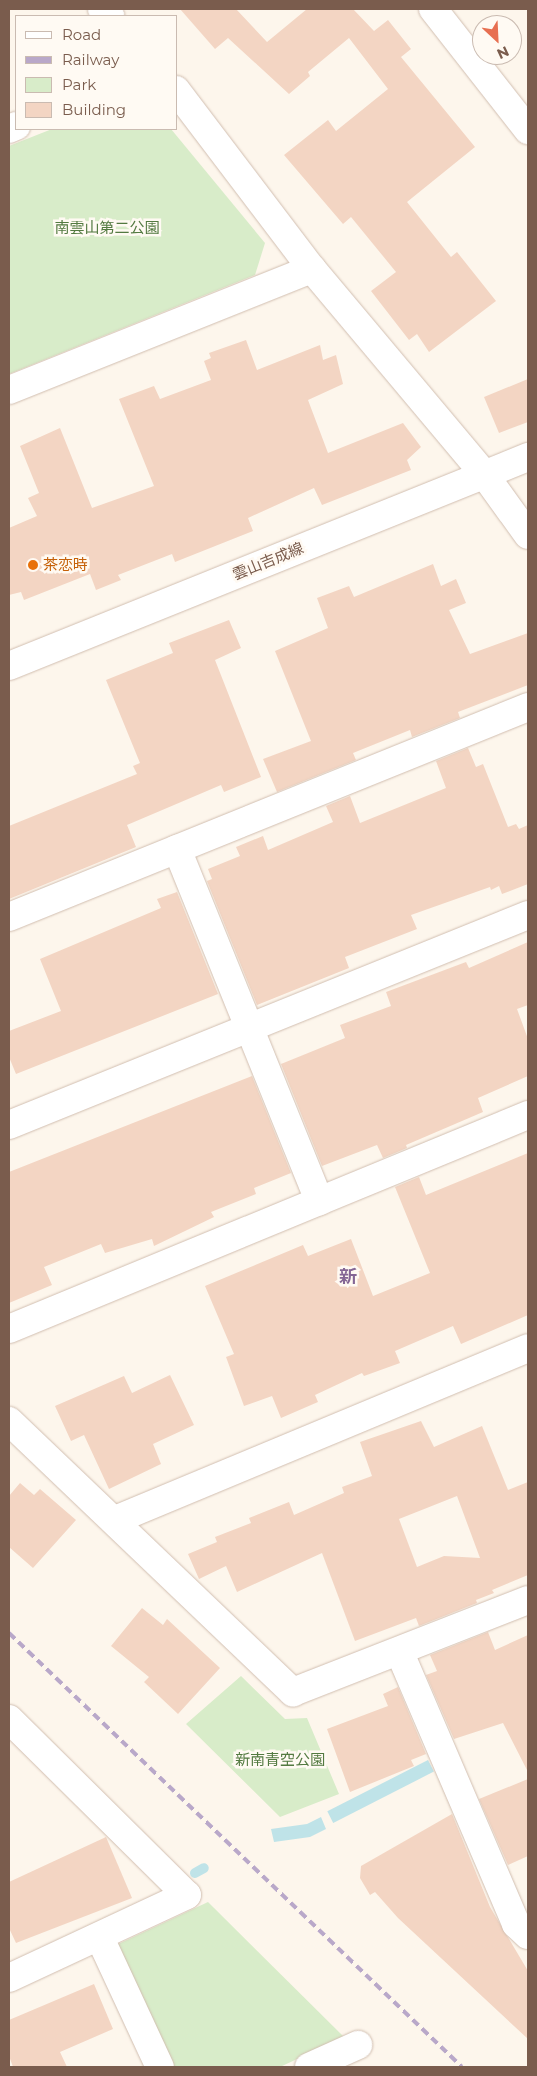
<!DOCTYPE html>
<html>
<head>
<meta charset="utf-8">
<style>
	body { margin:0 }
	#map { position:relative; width:537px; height:2076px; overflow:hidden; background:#fdf6ec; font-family:Montserrat,"Noto Sans JP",sans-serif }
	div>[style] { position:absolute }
	.green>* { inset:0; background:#d8ecc9 }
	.water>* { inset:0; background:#bfe3e8; transform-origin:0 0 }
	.stream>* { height:10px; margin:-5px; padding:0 5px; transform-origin:5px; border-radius:5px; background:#bfe3e8 }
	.building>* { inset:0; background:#f3d5c3 }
	.roads { filter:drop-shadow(0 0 1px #d1beb0) drop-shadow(0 0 1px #d1beb0) }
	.minor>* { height:28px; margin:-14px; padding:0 14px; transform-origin:14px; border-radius:14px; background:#fff }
	.rail>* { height:4px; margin-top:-2px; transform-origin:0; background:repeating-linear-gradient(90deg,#b9a8c9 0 8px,transparent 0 13px) }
	.dots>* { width:14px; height:14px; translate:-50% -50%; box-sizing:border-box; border:2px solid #fffaf3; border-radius:50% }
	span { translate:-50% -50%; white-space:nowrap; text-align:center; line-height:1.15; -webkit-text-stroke:5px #fffaf3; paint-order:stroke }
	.park-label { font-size:15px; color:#537a41 }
	.street-label { font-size:15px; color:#7a5c4d }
	.food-label { font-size:15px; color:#c56008 }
	.left { translate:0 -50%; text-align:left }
	.quarter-label { font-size:18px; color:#846695; font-weight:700 }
	.frame { position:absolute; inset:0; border:10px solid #7a5c4d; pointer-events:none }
	.legend { position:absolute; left:15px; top:15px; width:162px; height:115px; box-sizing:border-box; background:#fffaf3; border:1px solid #cabbb1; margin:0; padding:6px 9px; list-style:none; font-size:15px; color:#7a5c4d }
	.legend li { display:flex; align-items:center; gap:10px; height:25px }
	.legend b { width:25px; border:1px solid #cabbb1 }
	.north { position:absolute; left:472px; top:15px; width:50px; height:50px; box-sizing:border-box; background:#fffaf3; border:1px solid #cabbb1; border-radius:50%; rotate:155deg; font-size:14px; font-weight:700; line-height:20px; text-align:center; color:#7a5c4d }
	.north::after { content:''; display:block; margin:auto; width:18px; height:22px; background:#e76f51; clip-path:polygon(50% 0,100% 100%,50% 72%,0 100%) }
</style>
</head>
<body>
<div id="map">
	<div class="green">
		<i style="clip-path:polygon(52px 129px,171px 129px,265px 243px,255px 275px,9px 374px,9px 146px)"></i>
		<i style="clip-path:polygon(241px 1676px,285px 1719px,307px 1718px,339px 1794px,280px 1817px,186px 1724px)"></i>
		<i style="clip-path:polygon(208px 1902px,344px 2037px,280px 2067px,174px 2067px,114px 1946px)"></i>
	</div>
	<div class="water">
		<i style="left:528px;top:1709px;width:13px;height:71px;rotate:90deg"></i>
		<i style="left:428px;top:1760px;width:13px;height:113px;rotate:63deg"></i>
		<i style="clip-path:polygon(321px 1817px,326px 1829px,310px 1837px,274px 1842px,271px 1829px,307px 1824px)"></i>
	</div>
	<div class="stream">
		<i style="left:195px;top:1873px;width:10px;rotate:-29deg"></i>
	</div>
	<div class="building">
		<i style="clip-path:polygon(180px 9px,236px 9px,267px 42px,307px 9px,353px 9px,374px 31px,388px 20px,411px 49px,401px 57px,475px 147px,407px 202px,451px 257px,457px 252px,496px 301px,429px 352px,417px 334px,409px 340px,371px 291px,396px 272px,351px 217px,343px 224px,284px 155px,328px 120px,336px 131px,388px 89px,349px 38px,308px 72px,310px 76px,289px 94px,228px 38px,215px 49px)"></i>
		<i style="clip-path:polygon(246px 340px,257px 370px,320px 345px,323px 360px,336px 355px,343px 384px,308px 400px,328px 453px,403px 423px,421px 447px,407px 460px,411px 470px,322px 505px,314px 488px,248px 518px,253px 531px,175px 562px,172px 554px,118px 575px,121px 580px,96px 590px,90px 574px,24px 600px,21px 592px,9px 595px,9px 528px,37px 516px,28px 498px,39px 493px,20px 446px,60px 428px,92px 508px,154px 486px,119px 399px,154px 386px,160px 399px,211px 380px,204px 361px,211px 358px,209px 353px)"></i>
		<i style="clip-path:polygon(528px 379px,528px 422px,499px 433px,484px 397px)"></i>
		<i style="clip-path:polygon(433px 564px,441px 586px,456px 579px,466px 603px,449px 610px,470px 654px,528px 633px,528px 685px,458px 712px,460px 718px,412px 737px,410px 730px,353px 753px,356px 760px,277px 792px,263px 759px,311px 741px,275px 651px,328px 628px,317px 598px,349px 586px,354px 597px)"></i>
		<i style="clip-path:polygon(229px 620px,241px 648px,215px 660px,261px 777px,224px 792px,221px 785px,127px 825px,136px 847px,9px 899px,9px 826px,137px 774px,133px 766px,140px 763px,106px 680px,173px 653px,169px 643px)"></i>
		<i style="clip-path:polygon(468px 748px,476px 767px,483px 764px,508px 827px,516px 824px,519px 829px,528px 825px,528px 884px,502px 894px,499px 886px,491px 890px,490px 887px,411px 915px,417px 929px,345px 957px,349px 968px,257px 1005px,207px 881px,212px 879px,208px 869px,240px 856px,236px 847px,263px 836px,268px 850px,333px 822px,326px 806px,350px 796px,360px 823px,446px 788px,436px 761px)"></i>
		<i style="clip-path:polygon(177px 892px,218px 994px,16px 1074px,9px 1057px,9px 1031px,61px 1011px,40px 959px,161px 908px,157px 899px)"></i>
		<i style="clip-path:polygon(528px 942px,528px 1005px,517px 1009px,528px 1039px,528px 1076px,478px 1098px,483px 1112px,406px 1145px,407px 1148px,383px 1158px,377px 1145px,322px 1166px,281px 1064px,345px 1038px,340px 1025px,391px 1006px,386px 992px,466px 962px,469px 968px)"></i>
		<i style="clip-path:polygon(252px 1076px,291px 1173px,254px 1188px,256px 1194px,211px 1212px,214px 1217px,154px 1246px,152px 1239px,105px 1253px,101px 1244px,44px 1267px,52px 1285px,9px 1303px,9px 1172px)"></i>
		<i style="clip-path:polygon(528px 1153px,528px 1315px,461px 1344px,453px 1326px,395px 1351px,400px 1363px,364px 1376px,362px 1373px,315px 1395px,318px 1402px,281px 1418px,272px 1396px,244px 1406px,226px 1357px,234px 1354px,205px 1286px,303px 1245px,308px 1256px,351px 1239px,373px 1296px,430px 1273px,395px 1187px,419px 1177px,426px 1195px)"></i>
		<i style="clip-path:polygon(170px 1375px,194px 1425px,153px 1444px,161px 1464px,109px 1489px,84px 1435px,71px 1441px,55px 1406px,124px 1376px,132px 1393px)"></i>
		<i style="clip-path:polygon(evenodd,421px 1421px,434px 1447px,482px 1426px,508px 1490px,528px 1482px,528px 1575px,492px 1590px,494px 1593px,476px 1600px,477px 1603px,419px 1626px,416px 1618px,355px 1641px,322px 1553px,237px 1592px,226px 1566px,199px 1579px,188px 1554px,217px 1542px,215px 1537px,251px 1523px,249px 1518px,289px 1502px,294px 1515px,344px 1493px,342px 1487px,372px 1476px,360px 1442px,421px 1421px,457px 1496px,480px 1558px,444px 1556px,417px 1567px,399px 1519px,457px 1496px)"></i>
		<i style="clip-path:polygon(20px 1483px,34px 1495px,40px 1489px,76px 1520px,33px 1568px,9px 1547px,9px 1496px)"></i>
		<i style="clip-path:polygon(142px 1608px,163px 1625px,167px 1619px,220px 1668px,178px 1714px,144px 1682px,149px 1677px,111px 1646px)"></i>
		<i style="clip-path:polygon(488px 1632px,495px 1650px,528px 1635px,528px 1772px,503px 1723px,454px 1739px,426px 1675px,437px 1671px,430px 1655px)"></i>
		<i style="clip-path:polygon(398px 1687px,426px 1754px,411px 1760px,414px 1766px,350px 1792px,327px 1729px,388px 1706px,383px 1694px)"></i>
		<i style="clip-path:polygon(528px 1779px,528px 1856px,508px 1865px,479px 1799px)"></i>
		<i style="clip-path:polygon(452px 1814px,490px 1907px,528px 1971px,528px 2039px,398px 1918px,375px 1892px,370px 1895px,360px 1878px,361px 1866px)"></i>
		<i style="clip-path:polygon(106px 1837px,132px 1898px,16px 1943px,9px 1928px,9px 1882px)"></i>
		<i style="clip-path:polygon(94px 1984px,113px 2029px,60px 2052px,67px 2067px,13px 2067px,9px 2056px,9px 2020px)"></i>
	</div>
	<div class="roads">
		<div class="minor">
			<i style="left:102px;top:9px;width:11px;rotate:41deg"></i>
			<i style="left:433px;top:9px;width:154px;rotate:51.9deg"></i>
			<i style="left:176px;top:90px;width:225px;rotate:52.8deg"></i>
			<i style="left:312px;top:269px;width:268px;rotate:50deg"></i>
			<i style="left:484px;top:474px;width:75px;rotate:54.2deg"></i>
			<i style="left:9px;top:129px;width:8px;rotate:-23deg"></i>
			<i style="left:9px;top:390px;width:326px;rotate:-21.8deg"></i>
			<i style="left:9px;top:666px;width:560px;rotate:-21.93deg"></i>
			<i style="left:177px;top:849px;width:380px;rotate:68deg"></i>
			<i style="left:9px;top:917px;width:560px;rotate:-22.03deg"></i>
			<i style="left:9px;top:1125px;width:560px;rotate:-22.03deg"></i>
			<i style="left:9px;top:1329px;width:561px;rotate:-22.41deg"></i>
			<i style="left:9px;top:1421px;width:393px;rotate:43.7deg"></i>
			<i style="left:293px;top:1692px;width:252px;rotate:-21.4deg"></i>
			<i style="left:115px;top:1520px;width:447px;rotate:-22.6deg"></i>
			<i style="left:400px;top:1653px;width:295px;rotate:66.8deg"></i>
			<i style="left:516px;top:1924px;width:16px;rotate:43deg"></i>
			<i style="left:9px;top:1719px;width:250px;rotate:44.7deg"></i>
			<i style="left:187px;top:1895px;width:196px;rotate:155deg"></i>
			<i style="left:100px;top:1938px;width:142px;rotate:65.1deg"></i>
			<i style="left:309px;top:2067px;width:54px;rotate:-24.2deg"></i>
		</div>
	</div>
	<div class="rail">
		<i style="left:9px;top:1633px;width:627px;rotate:43.77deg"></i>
	</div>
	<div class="dots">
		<i style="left:33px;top:565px;background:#e8710a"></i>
	</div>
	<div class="park-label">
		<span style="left:107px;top:228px">南雲山第二公園</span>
		<span style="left:280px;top:1760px">新南青空公園</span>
	</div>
	<div class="street-label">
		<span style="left:268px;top:561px;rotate:-22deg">雲山吉成線</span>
	</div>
	<div class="food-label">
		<span class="left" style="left:43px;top:565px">茶恋時</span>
	</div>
	<div class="quarter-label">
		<span style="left:348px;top:1277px">新</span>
	</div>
	<div class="frame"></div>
	<ul class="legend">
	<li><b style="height:6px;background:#fff"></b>Road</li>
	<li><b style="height:6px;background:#b9a8c9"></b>Railway</li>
	<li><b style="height:14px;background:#d8ecc9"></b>Park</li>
	<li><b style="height:14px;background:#f3d5c3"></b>Building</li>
	</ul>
	<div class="north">N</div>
</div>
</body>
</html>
